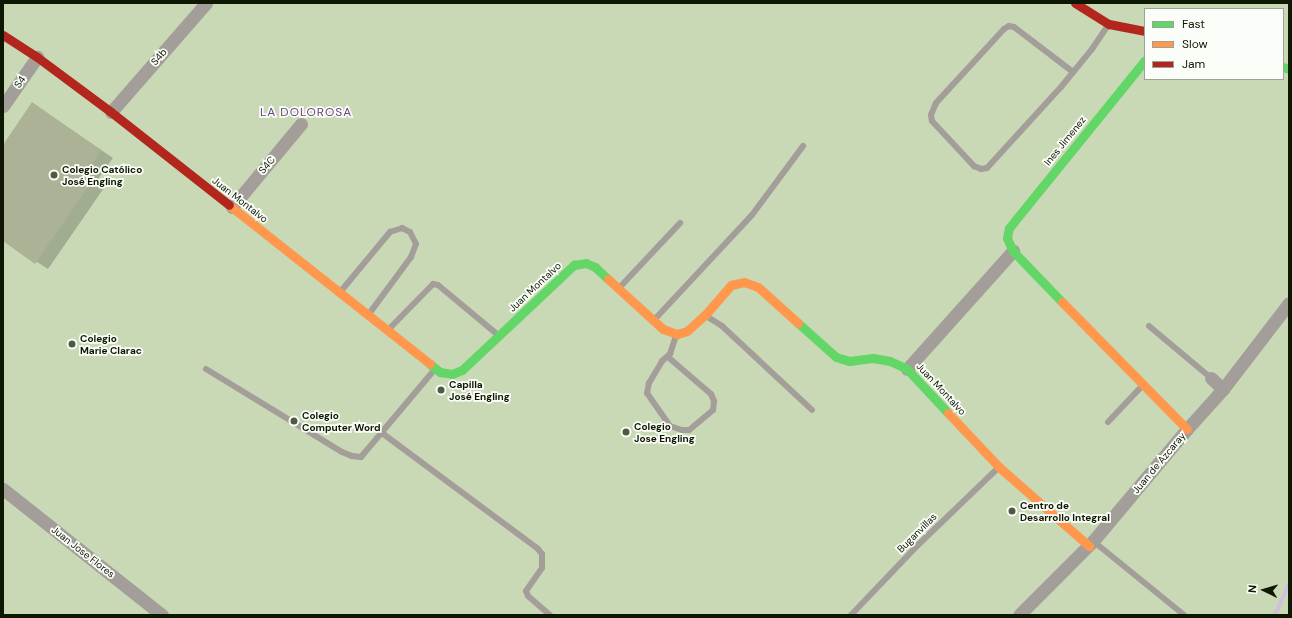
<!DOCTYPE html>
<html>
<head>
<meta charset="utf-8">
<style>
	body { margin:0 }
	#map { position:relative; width:1292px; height:618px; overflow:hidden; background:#c9d9b5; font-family:"DM Sans",sans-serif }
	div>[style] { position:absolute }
	.shadow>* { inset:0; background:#0003 }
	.stream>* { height:4px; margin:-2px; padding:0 2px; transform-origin:2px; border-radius:2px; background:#cfc0dc }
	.building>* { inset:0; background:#abb296 }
	.lane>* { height:6px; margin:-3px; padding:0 3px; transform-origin:3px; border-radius:3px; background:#a49e9a }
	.street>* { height:13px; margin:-6.5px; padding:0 6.5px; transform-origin:6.5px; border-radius:6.5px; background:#a49e9a }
	.fast>* { height:9px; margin:-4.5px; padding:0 4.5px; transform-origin:4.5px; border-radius:4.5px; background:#63d668 }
	.slow>* { height:9px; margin:-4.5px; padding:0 4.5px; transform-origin:4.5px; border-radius:4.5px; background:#ff974d }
	.jam>* { height:9px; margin:-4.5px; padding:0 4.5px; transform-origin:4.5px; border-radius:4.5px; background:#b3261e }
	.dots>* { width:11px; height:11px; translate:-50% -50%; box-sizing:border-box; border:2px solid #fbfef8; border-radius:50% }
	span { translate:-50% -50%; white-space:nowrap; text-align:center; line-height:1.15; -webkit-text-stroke:3.5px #fbfef8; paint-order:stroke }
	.street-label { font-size:10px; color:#0d1701 }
	.poi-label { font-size:10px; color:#0d1701; font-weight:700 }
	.left { translate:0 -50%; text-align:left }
	.quarter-label { font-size:12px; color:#62437e; letter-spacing:1px }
	.frame { position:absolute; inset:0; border:4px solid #0d1701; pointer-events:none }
	.legend { position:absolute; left:1144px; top:8px; width:140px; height:72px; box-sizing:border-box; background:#fbfef8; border:1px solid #9ca295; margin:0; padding:5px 7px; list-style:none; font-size:12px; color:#0d1701 }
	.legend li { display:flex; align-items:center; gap:8px; height:20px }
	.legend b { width:20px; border:1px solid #9ca295 }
	.north { position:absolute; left:1244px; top:570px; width:40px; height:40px; -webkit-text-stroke:3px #fbfef8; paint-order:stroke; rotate:275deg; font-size:11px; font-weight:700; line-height:16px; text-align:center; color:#0d1701 }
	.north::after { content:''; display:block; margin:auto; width:14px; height:18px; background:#0d1701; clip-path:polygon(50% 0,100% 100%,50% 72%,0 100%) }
</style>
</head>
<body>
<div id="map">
	<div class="shadow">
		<i style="clip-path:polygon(33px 104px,113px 158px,98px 179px,106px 185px,48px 269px,3px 240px,3px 146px)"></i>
	</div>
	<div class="stream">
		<i style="left:1275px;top:615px;width:34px;rotate:-66deg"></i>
	</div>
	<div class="building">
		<i style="clip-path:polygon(32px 102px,101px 150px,87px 172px,95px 177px,35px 264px,3px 241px,3px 145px)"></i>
	</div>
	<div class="lane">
		<i style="left:1073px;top:72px;width:74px;rotate:-142.7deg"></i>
		<i style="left:1014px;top:27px;width:5px;rotate:-169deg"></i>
		<i style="left:1009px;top:26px;width:6px;rotate:149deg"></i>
		<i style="left:1004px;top:29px;width:100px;rotate:132.6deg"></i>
		<i style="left:936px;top:103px;width:13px;rotate:113deg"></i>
		<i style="left:931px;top:115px;width:6px;rotate:81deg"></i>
		<i style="left:932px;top:121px;width:62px;rotate:47deg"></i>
		<i style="left:974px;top:166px;width:8px;rotate:23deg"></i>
		<i style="left:981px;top:169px;width:6px;rotate:-9deg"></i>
		<i style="left:987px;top:168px;width:110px;rotate:-47.6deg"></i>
		<i style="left:1061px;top:87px;width:49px;rotate:-50.8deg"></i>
		<i style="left:1092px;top:49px;width:29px;rotate:-56deg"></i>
		<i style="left:620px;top:287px;width:88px;rotate:-46.8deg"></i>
		<i style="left:341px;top:291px;width:77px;rotate:-50.3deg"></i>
		<i style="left:390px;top:232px;width:13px;rotate:-18deg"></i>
		<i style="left:402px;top:228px;width:9px;rotate:27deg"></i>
		<i style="left:410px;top:232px;width:13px;rotate:63deg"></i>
		<i style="left:416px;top:244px;width:14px;rotate:111deg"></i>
		<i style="left:411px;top:257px;width:71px;rotate:126.4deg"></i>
		<i style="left:706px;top:316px;width:19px;rotate:32deg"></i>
		<i style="left:722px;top:326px;width:123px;rotate:43deg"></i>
		<i style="left:655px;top:319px;width:142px;rotate:-47deg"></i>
		<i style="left:752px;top:215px;width:86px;rotate:-53.5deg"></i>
		<i style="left:1149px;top:326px;width:81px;rotate:40deg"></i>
		<i style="left:389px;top:329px;width:63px;rotate:-45.6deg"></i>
		<i style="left:433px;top:284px;width:5px;rotate:11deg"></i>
		<i style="left:438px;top:285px;width:78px;rotate:39.8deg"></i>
		<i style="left:668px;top:357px;width:57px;rotate:40.7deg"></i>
		<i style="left:711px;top:394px;width:8px;rotate:67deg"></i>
		<i style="left:714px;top:401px;width:9px;rotate:96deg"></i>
		<i style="left:713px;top:410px;width:31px;rotate:140deg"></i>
		<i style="left:689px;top:430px;width:7px;rotate:180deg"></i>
		<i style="left:682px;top:430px;width:13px;rotate:-162deg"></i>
		<i style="left:670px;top:426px;width:40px;rotate:-124.9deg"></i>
		<i style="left:647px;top:393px;width:10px;rotate:-79deg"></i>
		<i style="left:649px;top:383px;width:26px;rotate:-59deg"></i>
		<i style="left:662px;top:361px;width:11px;rotate:-41deg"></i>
		<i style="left:670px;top:354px;width:19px;rotate:-72deg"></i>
		<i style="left:206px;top:369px;width:159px;rotate:31.4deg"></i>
		<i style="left:342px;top:452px;width:11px;rotate:22deg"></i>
		<i style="left:352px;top:456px;width:9px;rotate:6deg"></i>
		<i style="left:361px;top:457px;width:115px;rotate:-49.9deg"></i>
		<i style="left:1108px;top:422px;width:50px;rotate:-46.6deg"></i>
		<i style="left:382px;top:433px;width:194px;rotate:36.6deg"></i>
		<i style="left:538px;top:549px;width:6px;rotate:51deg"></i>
		<i style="left:542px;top:554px;width:14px;rotate:90deg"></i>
		<i style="left:542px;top:568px;width:28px;rotate:125deg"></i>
		<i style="left:526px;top:591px;width:5px;rotate:68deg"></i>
		<i style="left:528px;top:596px;width:29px;rotate:41deg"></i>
		<i style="left:1093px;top:541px;width:117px;rotate:39.1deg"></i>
		<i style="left:851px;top:615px;width:97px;rotate:-46.3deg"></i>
		<i style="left:918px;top:545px;width:111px;rotate:-43.9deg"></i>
	</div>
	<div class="street">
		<i style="left:3px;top:106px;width:60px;rotate:-55.2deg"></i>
		<i style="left:111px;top:112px;width:145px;rotate:-48.9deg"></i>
		<i style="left:232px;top:207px;width:108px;rotate:-50.3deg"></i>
		<i style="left:907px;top:369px;width:159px;rotate:-48.1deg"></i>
		<i style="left:1211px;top:378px;width:16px;rotate:43deg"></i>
		<i style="left:3px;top:489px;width:203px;rotate:38.4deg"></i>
		<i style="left:1019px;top:615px;width:105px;rotate:-45deg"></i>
		<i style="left:1093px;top:541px;width:146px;rotate:-50deg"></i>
		<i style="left:1187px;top:429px;width:54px;rotate:-48deg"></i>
		<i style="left:1223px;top:389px;width:108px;rotate:-52.5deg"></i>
	</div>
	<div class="fast">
		<i style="left:1283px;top:67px;width:6px;rotate:18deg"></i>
		<i style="left:1062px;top:302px;width:71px;rotate:-133.9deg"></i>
		<i style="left:1013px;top:251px;width:14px;rotate:-115deg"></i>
		<i style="left:1007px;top:238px;width:10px;rotate:-79deg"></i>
		<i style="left:1009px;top:228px;width:216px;rotate:-51deg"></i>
		<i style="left:798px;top:323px;width:51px;rotate:41.8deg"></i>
		<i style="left:836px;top:357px;width:14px;rotate:17deg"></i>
		<i style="left:849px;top:361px;width:24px;rotate:-7deg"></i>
		<i style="left:873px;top:358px;width:17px;rotate:10deg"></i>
		<i style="left:890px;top:361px;width:19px;rotate:25deg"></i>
		<i style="left:907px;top:369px;width:60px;rotate:47deg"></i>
		<i style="left:430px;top:364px;width:13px;rotate:39deg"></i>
		<i style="left:440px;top:372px;width:12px;rotate:9deg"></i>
		<i style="left:452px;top:374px;width:11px;rotate:-22deg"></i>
		<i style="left:462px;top:370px;width:154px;rotate:-43.2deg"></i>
		<i style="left:574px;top:265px;width:12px;rotate:-9deg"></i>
		<i style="left:586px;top:263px;width:10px;rotate:24deg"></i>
		<i style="left:595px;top:267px;width:18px;rotate:43deg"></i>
	</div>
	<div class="slow">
		<i style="left:229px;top:205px;width:256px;rotate:38.3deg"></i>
		<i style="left:608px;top:279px;width:74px;rotate:42.3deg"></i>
		<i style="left:663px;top:329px;width:15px;rotate:20deg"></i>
		<i style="left:677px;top:334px;width:10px;rotate:-17deg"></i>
		<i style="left:687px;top:331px;width:24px;rotate:-42deg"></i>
		<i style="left:705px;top:315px;width:40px;rotate:-49deg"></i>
		<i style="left:731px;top:285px;width:13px;rotate:-13deg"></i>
		<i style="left:744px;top:282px;width:15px;rotate:20deg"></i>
		<i style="left:758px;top:287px;width:54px;rotate:42deg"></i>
		<i style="left:1062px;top:302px;width:178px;rotate:45.5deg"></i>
		<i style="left:948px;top:413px;width:74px;rotate:46.6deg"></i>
		<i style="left:999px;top:467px;width:120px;rotate:41.3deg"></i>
	</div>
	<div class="jam">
		<i style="left:1075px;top:3px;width:40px;rotate:32deg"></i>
		<i style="left:1109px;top:24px;width:37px;rotate:11deg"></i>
		<i style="left:3px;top:35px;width:40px;rotate:32.9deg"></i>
		<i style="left:37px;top:57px;width:92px;rotate:36.6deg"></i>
		<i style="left:111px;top:112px;width:150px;rotate:38.2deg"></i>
	</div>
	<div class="dots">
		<i style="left:54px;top:175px;background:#4f5b40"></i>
		<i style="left:72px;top:344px;background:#4f5b40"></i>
		<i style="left:441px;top:390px;background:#4f5b40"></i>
		<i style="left:294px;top:421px;background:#4f5b40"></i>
		<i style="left:626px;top:432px;background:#4f5b40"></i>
		<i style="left:1012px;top:511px;background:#4f5b40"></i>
	</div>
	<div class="street-label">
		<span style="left:159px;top:57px;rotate:-49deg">S4b</span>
		<span style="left:20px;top:82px;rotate:-55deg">S4</span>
		<span style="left:1065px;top:141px;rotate:-51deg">Ines Jimenez</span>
		<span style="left:267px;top:165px;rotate:-50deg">S4C</span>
		<span style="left:240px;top:200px;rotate:38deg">Juan Montalvo</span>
		<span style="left:535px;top:287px;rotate:-43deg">Juan Montalvo</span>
		<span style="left:941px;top:389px;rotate:47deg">Juan Montalvo</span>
		<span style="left:1159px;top:463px;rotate:-50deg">Juan de Azcaray</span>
		<span style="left:917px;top:533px;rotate:-45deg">Buganvillas</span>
		<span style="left:83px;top:552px;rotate:38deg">Juan Jose Flores</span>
	</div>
	<div class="poi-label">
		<span class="left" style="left:62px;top:175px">Colegio Católico<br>José Engling</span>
		<span class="left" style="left:80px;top:344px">Colegio<br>Marie Clarac</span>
		<span class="left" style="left:449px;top:390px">Capilla<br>José Engling</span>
		<span class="left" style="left:302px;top:421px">Colegio<br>Computer Word</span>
		<span class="left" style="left:634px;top:432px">Colegio<br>Jose Engling</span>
		<span class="left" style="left:1020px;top:511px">Centro de<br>Desarrollo Integral</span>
	</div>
	<div class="quarter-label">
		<span style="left:306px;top:113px">LA DOLOROSA</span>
	</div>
	<div class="frame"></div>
	<ul class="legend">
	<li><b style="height:5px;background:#63d668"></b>Fast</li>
	<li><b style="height:5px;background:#ff974d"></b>Slow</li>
	<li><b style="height:5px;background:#b3261e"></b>Jam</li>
	</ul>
	<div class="north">N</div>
</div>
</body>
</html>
